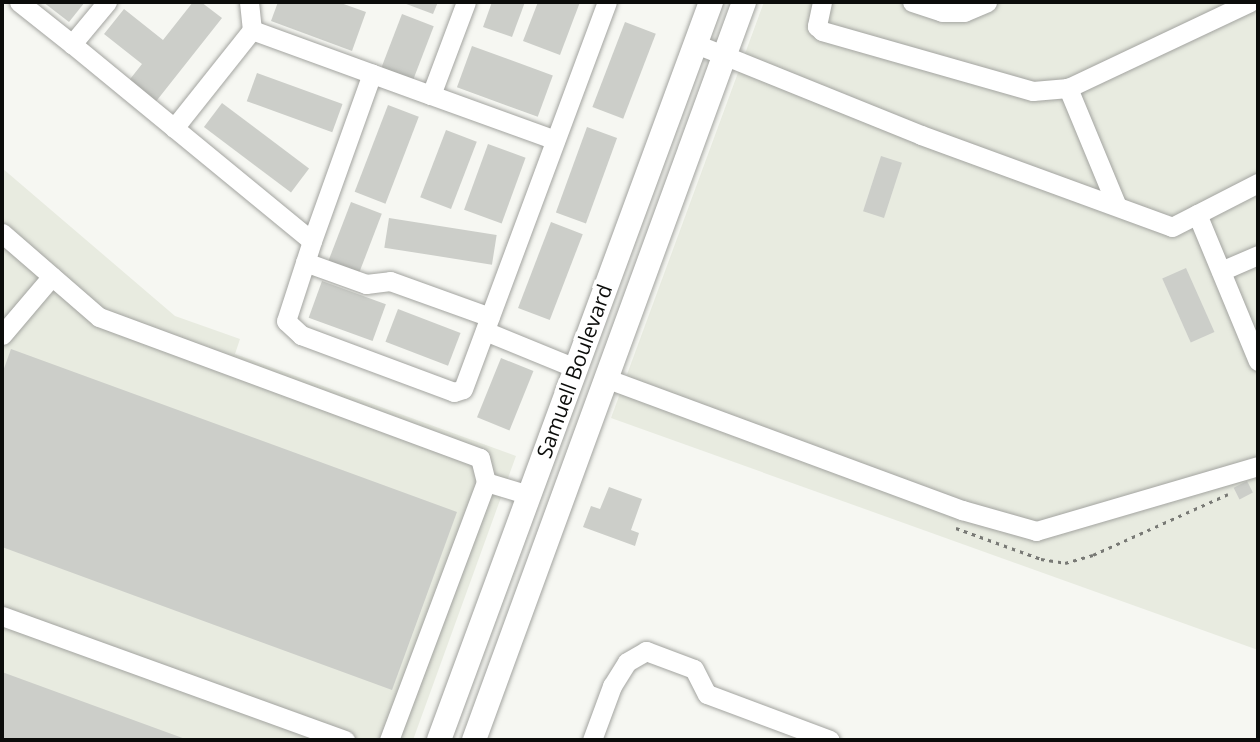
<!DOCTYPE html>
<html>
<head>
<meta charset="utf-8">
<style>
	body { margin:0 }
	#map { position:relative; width:1260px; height:742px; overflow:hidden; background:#f6f7f2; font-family:"Open Sans",sans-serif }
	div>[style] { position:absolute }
	.built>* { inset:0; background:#e8ebe0 }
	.building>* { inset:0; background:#cccec9; transform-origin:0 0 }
	.path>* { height:2.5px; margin-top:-1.25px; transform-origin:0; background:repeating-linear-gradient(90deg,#787975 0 3.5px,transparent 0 8.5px) }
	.roads { filter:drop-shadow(0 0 2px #a3a4a0) drop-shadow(0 0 2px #a3a4a0) }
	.minor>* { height:19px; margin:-9.5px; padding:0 9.5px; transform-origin:9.5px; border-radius:9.5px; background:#fff }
	.major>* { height:24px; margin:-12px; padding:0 12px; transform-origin:12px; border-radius:12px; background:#fff }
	span { translate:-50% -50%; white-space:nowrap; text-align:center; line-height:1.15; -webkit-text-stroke:7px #fff; paint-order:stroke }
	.street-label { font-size:21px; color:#0b0c0a }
	.frame { position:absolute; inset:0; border:4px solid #0b0c0a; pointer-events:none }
</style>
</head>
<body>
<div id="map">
	<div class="built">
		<i style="clip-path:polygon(764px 2px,1258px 2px,1258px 650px,611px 418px)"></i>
		<i style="clip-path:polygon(2px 168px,175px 316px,240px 339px,235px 354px,516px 456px,413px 740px,2px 740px)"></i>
	</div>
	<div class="building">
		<i style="clip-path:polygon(43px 2px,85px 2px,69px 22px)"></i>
		<i style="clip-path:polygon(193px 2px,201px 2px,222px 18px,154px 104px,127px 83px,142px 64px,104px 34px,124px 9px,163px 40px)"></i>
		<i style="clip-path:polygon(278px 2px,338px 2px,366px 12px,352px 51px,271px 21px)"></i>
		<i style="clip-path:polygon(401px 2px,438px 2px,433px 14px)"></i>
		<i style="clip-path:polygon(492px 2px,525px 2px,512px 37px,483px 27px)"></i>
		<i style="clip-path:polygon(538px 2px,580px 2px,560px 55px,523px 41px)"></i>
		<i style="left:402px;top:14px;width:34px;height:63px;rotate:21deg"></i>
		<i style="left:625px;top:22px;width:33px;height:91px;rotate:21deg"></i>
		<i style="left:472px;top:46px;width:86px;height:44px;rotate:20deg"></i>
		<i style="left:257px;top:73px;width:91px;height:30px;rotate:20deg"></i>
		<i style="left:222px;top:103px;width:109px;height:30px;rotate:37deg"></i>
		<i style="left:388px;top:105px;width:33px;height:93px;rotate:21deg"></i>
		<i style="left:587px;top:127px;width:32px;height:91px;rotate:20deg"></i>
		<i style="left:446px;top:130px;width:33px;height:72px;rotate:21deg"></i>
		<i style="left:488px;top:144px;width:40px;height:70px;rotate:20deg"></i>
		<i style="left:881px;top:156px;width:22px;height:58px;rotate:18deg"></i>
		<i style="left:351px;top:202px;width:33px;height:64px;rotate:21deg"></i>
		<i style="left:389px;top:218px;width:109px;height:30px;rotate:9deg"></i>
		<i style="left:551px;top:222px;width:34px;height:92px;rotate:21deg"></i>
		<i style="left:1186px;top:268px;width:70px;height:26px;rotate:66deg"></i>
		<i style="left:322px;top:281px;width:68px;height:39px;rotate:20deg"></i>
		<i style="left:398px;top:309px;width:67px;height:35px;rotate:21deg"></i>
		<i style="clip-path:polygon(11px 349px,457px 512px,392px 690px,2px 547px,2px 374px)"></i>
		<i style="left:501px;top:358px;width:35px;height:64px;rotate:22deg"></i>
		<i style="left:1247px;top:481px;width:13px;height:15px;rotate:63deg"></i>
		<i style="clip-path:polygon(609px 487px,642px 499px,631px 530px,639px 533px,635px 546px,583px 527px,591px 506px,600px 509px)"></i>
		<i style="clip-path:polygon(2px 672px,188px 740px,2px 740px)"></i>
	</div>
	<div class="path">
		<i style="left:956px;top:528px;width:90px;rotate:20deg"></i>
		<i style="left:1041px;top:559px;width:24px;rotate:9deg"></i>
		<i style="left:1065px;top:563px;width:29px;rotate:-16deg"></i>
		<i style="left:1093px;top:555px;width:148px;rotate:-24.3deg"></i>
	</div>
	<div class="roads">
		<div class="minor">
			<i style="left:19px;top:2px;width:68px;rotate:38.4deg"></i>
			<i style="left:107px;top:2px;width:55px;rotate:129.8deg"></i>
			<i style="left:72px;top:44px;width:310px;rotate:39.4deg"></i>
			<i style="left:312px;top:241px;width:84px;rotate:108deg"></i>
			<i style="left:286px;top:321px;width:21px;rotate:43deg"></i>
			<i style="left:301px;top:335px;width:163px;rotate:20.4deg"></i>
			<i style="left:454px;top:392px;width:9px;rotate:-18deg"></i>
			<i style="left:463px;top:389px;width:413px;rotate:-69.6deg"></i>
			<i style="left:249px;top:2px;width:28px;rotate:84deg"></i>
			<i style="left:822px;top:2px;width:25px;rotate:102deg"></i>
			<i style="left:817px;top:26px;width:7px;rotate:45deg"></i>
			<i style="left:822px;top:31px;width:219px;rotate:15.9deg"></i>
			<i style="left:1033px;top:91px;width:35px;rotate:-5deg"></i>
			<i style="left:912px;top:2px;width:32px;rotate:18deg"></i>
			<i style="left:942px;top:12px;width:22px"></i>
			<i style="left:964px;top:12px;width:25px;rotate:-23deg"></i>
			<i style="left:696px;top:44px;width:243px;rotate:22deg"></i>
			<i style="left:921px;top:135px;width:267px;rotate:20.1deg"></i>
			<i style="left:1172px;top:227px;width:97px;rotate:-27.1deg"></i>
			<i style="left:431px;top:95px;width:132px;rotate:19.9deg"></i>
			<i style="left:174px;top:128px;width:125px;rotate:-51.5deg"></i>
			<i style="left:252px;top:30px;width:190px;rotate:20deg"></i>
			<i style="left:431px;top:95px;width:99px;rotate:-69.4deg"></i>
			<i style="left:1116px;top:204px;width:126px;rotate:-112.5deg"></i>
			<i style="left:1068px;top:88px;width:201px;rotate:-25.3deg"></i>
			<i style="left:1197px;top:214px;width:159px;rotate:67.5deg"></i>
			<i style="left:2px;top:233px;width:128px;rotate:40.9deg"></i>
			<i style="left:99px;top:317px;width:406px;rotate:20.3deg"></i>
			<i style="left:480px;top:458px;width:25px;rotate:76deg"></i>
			<i style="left:486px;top:482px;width:276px;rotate:110.6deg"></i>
			<i style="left:312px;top:241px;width:178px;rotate:-70.3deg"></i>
			<i style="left:305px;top:262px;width:65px;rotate:19.8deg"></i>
			<i style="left:366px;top:284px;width:24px;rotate:-7deg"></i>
			<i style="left:390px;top:281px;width:106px;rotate:19.8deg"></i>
			<i style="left:1221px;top:271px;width:40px;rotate:-23.4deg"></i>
			<i style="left:485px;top:331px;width:97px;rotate:22.3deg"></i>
			<i style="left:2px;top:335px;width:77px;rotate:-49.7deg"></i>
			<i style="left:605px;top:378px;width:381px;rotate:20.3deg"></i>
			<i style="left:962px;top:510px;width:77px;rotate:15.8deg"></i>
			<i style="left:1036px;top:531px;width:231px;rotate:-16.3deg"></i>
			<i style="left:486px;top:482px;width:45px;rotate:16.8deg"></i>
			<i style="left:2px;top:616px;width:365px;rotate:19.9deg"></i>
			<i style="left:592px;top:740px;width:58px;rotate:-69.7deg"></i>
			<i style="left:612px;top:686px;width:28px;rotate:-58deg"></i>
			<i style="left:627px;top:662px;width:22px;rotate:-30deg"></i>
			<i style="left:646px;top:651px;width:51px;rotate:20.6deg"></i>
			<i style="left:694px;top:669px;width:28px;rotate:63deg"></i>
			<i style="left:707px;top:694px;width:131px;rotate:20.5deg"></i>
		</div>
		<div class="major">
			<i style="left:439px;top:740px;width:787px;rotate:-69.77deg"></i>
			<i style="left:474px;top:740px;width:786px;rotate:-69.9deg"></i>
		</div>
	</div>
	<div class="street-label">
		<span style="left:574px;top:371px;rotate:-70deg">Samuell Boulevard</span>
	</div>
	<div class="frame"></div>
</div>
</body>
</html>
